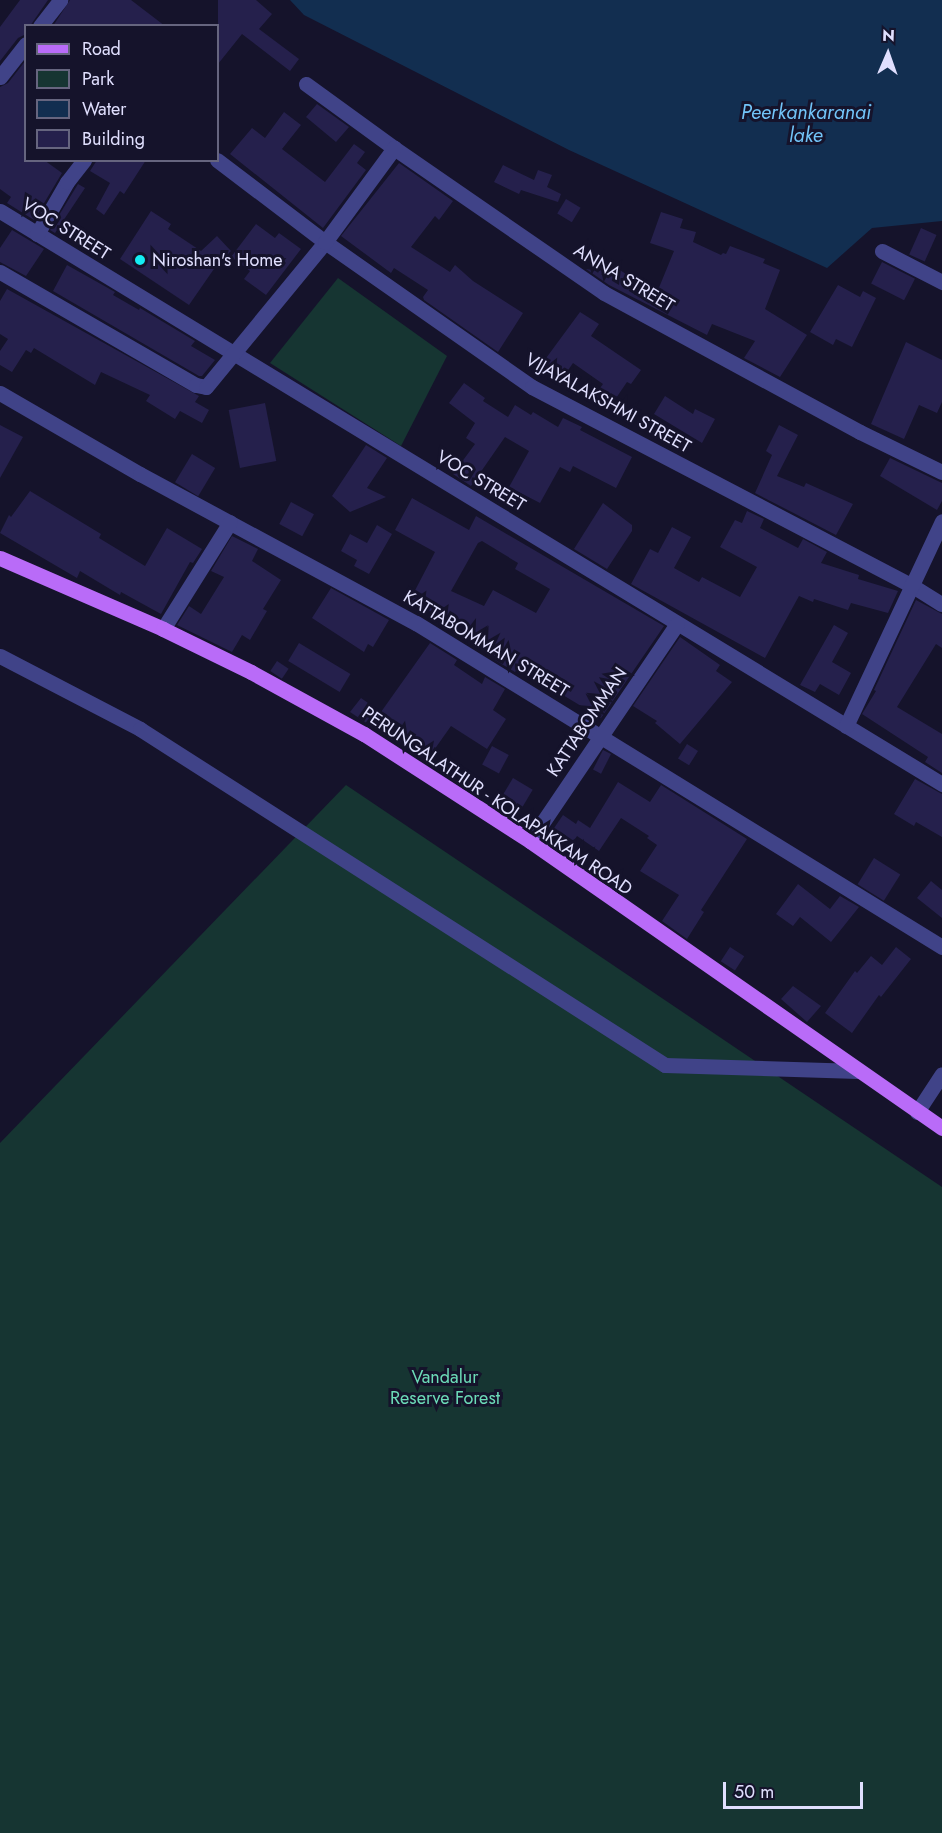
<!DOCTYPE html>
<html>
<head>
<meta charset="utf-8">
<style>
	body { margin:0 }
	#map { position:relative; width:942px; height:1833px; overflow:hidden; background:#15132b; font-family:Jost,sans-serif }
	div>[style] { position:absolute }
	.green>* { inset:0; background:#163532 }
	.water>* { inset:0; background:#122e50 }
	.building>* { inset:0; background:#25204c; transform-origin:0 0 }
	.minor>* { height:15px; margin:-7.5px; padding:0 7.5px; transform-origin:7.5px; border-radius:7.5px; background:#404388 }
	.major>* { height:15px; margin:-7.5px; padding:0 7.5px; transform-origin:7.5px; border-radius:7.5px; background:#b96bf8 }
	.dots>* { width:16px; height:16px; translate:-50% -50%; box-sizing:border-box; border:3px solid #15132b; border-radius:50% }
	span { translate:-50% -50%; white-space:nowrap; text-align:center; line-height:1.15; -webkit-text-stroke:6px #15132b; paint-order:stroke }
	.street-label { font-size:18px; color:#e0dffe }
	.poi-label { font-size:18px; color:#e0dffe }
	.left { translate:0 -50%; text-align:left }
	.park-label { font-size:18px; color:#6cdcb8 }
	.water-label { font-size:20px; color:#72c4f8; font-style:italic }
	.legend { position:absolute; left:24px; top:24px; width:195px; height:138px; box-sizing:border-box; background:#15132b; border:2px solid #66657f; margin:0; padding:8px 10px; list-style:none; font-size:18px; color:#e0dffe }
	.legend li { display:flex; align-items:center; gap:12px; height:30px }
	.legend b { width:30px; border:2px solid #66657f }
	.north { position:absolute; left:858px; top:24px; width:60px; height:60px; -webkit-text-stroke:4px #15132b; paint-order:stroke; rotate:2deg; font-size:16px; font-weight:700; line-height:24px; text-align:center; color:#e0dffe }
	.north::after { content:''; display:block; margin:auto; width:21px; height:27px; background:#e0dffe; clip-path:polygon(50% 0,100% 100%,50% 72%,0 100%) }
	.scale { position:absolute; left:723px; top:1782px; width:140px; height:27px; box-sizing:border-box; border:3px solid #e0dffe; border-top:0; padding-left:8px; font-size:18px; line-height:21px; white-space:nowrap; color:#e0dffe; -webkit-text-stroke:4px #15132b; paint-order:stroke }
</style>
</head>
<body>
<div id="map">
	<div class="green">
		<i style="clip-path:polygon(338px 278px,447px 356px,401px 446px,270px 363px)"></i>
		<i style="clip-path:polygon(346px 785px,942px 1187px,942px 1833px,0 1833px,0 1143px)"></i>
	</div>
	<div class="water">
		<i style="clip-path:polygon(290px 0,942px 0,942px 221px,872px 228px,827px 268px,569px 150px,304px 15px)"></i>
	</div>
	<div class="building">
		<i style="clip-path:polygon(20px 0,48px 0,30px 26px,26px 26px,26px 34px,18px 38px,0 61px,0 27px)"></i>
		<i style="clip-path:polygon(70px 0,131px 0,165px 26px,53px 26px)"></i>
		<i style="clip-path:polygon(218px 0,256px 0,272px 14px,259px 29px,299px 59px,290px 71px,242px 34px,218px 64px)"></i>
		<i style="clip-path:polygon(26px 60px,26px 160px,44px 160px,62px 173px,34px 220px,7px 203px,11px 197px,0 189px,0 87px,8px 83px)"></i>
		<i style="clip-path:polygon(317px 104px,349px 127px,336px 142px,306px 117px)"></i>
		<i style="clip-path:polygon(284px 112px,301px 125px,282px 149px,325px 182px,354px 144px,365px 152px,357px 163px,366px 170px,323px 228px,230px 154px,252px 128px,265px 138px)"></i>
		<i style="clip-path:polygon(97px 160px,146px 160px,124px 194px,120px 191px,104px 215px,96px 209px,110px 183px,90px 171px)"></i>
		<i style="clip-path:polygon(399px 163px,453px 201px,439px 220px,435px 216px,411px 247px,450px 272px,455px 265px,473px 281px,523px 313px,498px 352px,424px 300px,423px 297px,428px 290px,394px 268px,391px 273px,341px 236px)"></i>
		<i style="clip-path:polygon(503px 165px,534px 180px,538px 170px,552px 175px,547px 187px,561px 194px,558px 202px,521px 190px,519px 194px,494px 182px)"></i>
		<i style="clip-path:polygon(78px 184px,85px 188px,55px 233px,50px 230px)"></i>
		<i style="left:566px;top:199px;width:17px;height:17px;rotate:31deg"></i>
		<i style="clip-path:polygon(151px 211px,171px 224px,168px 229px,201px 251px,217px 236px,231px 251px,216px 266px,189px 305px,120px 259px)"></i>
		<i style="clip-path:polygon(661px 212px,683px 219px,680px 228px,696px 232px,693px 242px,721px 255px,723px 253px,726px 254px,730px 246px,765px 259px,763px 263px,780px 270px,765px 309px,807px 335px,780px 377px,744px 358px,755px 341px,712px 324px,707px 335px,609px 285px,586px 269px,600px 271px,606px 261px,626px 274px,623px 278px,658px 290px,674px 251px,650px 243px)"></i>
		<i style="clip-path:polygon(256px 224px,275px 238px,279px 233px,301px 249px,266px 295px,244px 279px,250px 271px,231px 257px)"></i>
		<i style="left:921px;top:228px;width:17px;height:29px;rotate:24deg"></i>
		<i style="clip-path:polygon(12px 230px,44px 249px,26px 276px,0 262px,0 248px)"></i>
		<i style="left:882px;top:262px;width:37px;height:24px;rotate:27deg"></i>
		<i style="clip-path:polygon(67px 265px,115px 292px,113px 295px,139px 310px,140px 308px,195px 341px,191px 346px,215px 360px,202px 376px,199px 376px,53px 291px)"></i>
		<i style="clip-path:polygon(838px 285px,860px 297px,863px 291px,876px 298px,852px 347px,836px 339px,833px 345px,810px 332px)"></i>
		<i style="clip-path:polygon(7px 289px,199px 396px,195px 402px,209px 410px,202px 423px,180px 411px,175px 419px,146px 401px,150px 395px,101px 372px,95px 385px,34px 348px,31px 353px,26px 350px,12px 372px,0 365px,0 351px,8px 339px,0 334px,0 301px)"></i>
		<i style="clip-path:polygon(580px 312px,599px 324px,591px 336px,641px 370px,631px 384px,627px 382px,610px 407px,594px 396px,603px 384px,573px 363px,562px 379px,541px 365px)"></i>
		<i style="clip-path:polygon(906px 342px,942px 360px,942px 402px,937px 413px,919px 405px,904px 439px,871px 424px)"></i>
		<i style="clip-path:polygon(464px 383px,485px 398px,483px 401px,508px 417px,515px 405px,531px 415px,533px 412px,558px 427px,563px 418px,582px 427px,580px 430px,632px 457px,616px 488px,573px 466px,570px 472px,560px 467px,540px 503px,509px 487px,529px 451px,505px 437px,471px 486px,453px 474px,475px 444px,466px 438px,475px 423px,449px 403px)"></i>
		<i style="clip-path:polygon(665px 396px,693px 414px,695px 409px,715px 419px,702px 443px,654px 414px)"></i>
		<i style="left:265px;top:403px;width:59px;height:37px;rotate:79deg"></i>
		<i style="clip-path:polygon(0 425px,23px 437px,0 478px)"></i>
		<i style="clip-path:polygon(779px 425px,798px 435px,777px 476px,804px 487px,806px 483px,853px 504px,836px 535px,755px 493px,772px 455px,766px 451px)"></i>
		<i style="clip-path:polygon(366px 445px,387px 458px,367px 488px,386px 497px,350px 512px,332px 496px)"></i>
		<i style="left:192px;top:454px;width:27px;height:33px;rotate:31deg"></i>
		<i style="clip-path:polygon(890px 458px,942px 483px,942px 501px,937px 510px,880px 476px)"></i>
		<i style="clip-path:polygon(30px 491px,101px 534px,99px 538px,145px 566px,167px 528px,202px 549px,193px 563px,190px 562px,161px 614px,121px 592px,120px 595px,80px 571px,77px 578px,0 533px,9px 515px,11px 517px)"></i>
		<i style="clip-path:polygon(evenodd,412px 498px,469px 530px,476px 516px,664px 626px,601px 718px,518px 668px,515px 672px,495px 660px,497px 657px,466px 640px,473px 627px,441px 612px,439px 616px,410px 600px,435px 552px,395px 530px,412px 498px,482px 541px,518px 563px,515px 569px,550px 589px,536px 613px,493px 590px,484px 606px,451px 591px,478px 543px,482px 541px)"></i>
		<i style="left:291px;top:502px;width:26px;height:25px;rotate:28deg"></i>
		<i style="clip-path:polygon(603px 503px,632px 525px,632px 531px,607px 569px,574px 549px)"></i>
		<i style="clip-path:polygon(747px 511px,764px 519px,760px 528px,798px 548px,803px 539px,827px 552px,821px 563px,859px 575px,858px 579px,898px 591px,888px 613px,851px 603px,848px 610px,814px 599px,813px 602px,799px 596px,765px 658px,631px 584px,650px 549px,658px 553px,672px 527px,691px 537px,674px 568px,699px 582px,702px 577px,740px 597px,757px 567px,720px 547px,735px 520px,742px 523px)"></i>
		<i style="clip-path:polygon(377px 525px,392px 534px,369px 574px,354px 566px,357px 560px,341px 551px,350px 534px,367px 543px)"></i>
		<i style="clip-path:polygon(232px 536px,258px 549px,252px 561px,281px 580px,263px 609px,267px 611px,250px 640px,242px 635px,232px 652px,177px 625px,189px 606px,201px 614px,224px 577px,211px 571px)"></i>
		<i style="clip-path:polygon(331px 588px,389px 620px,373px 647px,368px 644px,364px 652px,312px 618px)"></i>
		<i style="clip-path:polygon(916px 600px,942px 614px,942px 648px,936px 644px,897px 707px,942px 734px,942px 773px,925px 762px,928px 757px,862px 714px,876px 691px,874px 690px)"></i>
		<i style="clip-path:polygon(834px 625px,848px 633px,832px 662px,851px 673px,839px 695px,820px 684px,815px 692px,800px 685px)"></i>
		<i style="clip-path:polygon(680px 637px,720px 665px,716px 671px,732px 682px,680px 744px,655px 723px,657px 721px,633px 706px)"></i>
		<i style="left:299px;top:643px;width:60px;height:21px;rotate:31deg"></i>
		<i style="clip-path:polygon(430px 643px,457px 660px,454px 665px,482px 684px,485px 677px,505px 689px,493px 710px,506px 719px,487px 749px,451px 726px,427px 760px,400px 741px,398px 744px,350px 712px,361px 698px,381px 712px)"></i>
		<i style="left:277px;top:661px;width:14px;height:12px;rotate:34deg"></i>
		<i style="left:687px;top:744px;width:13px;height:17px;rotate:32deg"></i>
		<i style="left:492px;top:746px;width:19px;height:21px;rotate:28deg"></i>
		<i style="left:603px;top:750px;width:9px;height:22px;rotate:27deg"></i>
		<i style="left:513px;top:778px;width:23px;height:24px;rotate:31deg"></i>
		<i style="clip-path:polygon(915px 779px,942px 794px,942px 837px,916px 822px,914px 826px,894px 814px)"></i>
		<i style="clip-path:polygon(618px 782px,650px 802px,661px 785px,747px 839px,701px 910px,704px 912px,687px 939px,662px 921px,679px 895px,640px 871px,657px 845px,647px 838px,649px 836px,621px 818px,599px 851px,577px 836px,572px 844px,552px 831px,563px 815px,576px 824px,578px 820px,590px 828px)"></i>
		<i style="left:874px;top:858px;width:31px;height:31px;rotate:32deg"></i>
		<i style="clip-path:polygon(931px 881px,942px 890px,942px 918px,917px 898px)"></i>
		<i style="clip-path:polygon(798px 884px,830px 909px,840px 896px,859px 907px,831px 942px,800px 917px,793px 926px,776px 914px)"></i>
		<i style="left:730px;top:947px;width:17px;height:17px;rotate:33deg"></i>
		<i style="clip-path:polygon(896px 947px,911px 959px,881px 997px,879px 995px,852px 1033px,825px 1013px,855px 971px,857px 973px,871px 956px,882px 965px)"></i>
		<i style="clip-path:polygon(793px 986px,821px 1006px,807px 1022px,781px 999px)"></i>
	</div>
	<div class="minor">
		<i style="left:40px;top:26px;width:33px;rotate:-52deg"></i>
		<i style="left:0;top:77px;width:42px;rotate:-51.8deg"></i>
		<i style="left:306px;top:84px;width:109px;rotate:36deg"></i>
		<i style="left:394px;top:148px;width:255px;rotate:34.6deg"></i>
		<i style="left:604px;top:293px;width:291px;rotate:28.5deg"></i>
		<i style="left:860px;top:432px;width:91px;rotate:26deg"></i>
		<i style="left:217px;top:160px;width:136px;rotate:37.2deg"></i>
		<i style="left:325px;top:242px;width:253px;rotate:35deg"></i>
		<i style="left:532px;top:387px;width:428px;rotate:27.6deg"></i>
		<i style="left:911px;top:585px;width:36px;rotate:32deg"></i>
		<i style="left:0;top:211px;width:1103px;rotate:31.31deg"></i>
		<i style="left:37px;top:234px;width:60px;rotate:-60deg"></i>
		<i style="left:67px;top:182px;width:28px;rotate:-52deg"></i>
		<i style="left:882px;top:251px;width:68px;rotate:27.3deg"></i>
		<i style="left:0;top:272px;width:226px;rotate:30deg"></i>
		<i style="left:196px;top:385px;width:10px;rotate:11deg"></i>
		<i style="left:206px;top:387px;width:188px;rotate:-50.6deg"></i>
		<i style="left:325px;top:242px;width:117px;rotate:-53.7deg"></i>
		<i style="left:0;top:393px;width:162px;rotate:30.1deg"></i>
		<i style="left:140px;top:474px;width:314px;rotate:28.4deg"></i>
		<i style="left:416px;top:623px;width:618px;rotate:31.63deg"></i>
		<i style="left:163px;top:629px;width:126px;rotate:-57.9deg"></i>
		<i style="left:0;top:656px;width:158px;rotate:27.5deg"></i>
		<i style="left:140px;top:729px;width:623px;rotate:32.62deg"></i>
		<i style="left:665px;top:1065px;width:193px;rotate:1.8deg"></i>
		<i style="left:846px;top:726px;width:226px;rotate:-64.9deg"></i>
		<i style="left:530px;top:841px;width:262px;rotate:-55.9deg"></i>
		<i style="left:917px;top:1112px;width:45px;rotate:-56.7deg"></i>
	</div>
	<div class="major">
		<i style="left:0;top:558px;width:178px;rotate:23.5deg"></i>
		<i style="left:163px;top:629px;width:98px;rotate:26deg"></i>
		<i style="left:251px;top:672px;width:129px;rotate:28.8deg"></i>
		<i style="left:364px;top:734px;width:197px;rotate:32.8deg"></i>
		<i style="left:530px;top:841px;width:502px;rotate:34.86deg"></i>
	</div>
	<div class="dots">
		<i style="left:140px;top:260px;background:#14edf4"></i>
	</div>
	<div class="street-label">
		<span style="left:66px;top:229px;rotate:32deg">VOC STREET</span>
		<span style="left:624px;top:278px;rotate:31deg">ANNA STREET</span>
		<span style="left:608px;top:403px;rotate:29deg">VIJAYALAKSHMI STREET</span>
		<span style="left:481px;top:481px;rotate:31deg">VOC STREET</span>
		<span style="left:486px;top:644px;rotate:31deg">KATTABOMMAN STREET</span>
		<span style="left:587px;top:722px;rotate:-56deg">KATTABOMMAN</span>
		<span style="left:497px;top:801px;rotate:34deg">PERUNGALATHUR - KOLAPAKKAM ROAD</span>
	</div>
	<div class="poi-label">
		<span class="left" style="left:152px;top:260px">Niroshan's Home</span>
	</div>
	<div class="park-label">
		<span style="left:445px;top:1388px">Vandalur<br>Reserve Forest</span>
	</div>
	<div class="water-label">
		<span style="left:806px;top:124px">Peerkankaranai<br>lake</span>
	</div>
	<ul class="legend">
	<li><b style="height:8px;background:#b96bf8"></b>Road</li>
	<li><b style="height:16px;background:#163532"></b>Park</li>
	<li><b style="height:16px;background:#122e50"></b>Water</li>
	<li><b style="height:16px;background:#25204c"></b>Building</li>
	</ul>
	<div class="north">N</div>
	<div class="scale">50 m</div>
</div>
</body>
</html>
